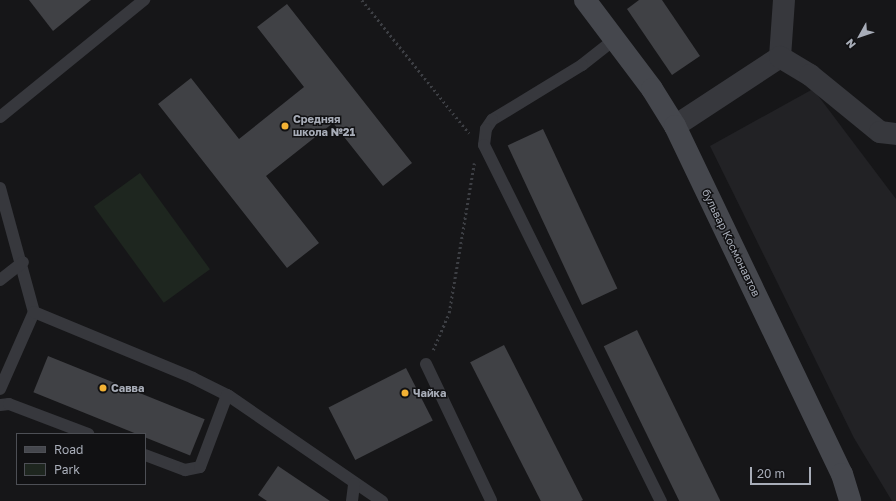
<!DOCTYPE html>
<html>
<head>
<meta charset="utf-8">
<style>
	body { margin:0 }
	#map { position:relative; width:896px; height:501px; overflow:hidden; background:#161618; font-family:"Golos Text",sans-serif }
	div>[style] { position:absolute }
	.built>* { inset:0; background:#222225 }
	.green>* { inset:0; background:#1e261f; transform-origin:0 0 }
	.building>* { inset:0; background:#404145; transform-origin:0 0 }
	.path>* { height:2.5px; margin-top:-1.25px; transform-origin:0; background:repeating-linear-gradient(90deg,#3d3f44 0 2px,transparent 0 5px) }
	.lane>* { height:12px; margin:-6px; padding:0 6px; transform-origin:6px; border-radius:6px; background:#37383d }
	.street>* { height:22px; margin:-11px; padding:0 11px; transform-origin:11px; border-radius:11px; background:#37383d }
	.secondary>* { height:22px; margin:-11px; padding:0 11px; transform-origin:11px; border-radius:11px; background:#45474d }
	.dots>* { width:11px; height:11px; translate:-50% -50%; box-sizing:border-box; border:2px solid #111113; border-radius:50% }
	span { translate:-50% -50%; white-space:nowrap; text-align:center; line-height:1.15; -webkit-text-stroke:3px #111113; paint-order:stroke }
	.poi-label { font-size:11px; color:#a8adb8; font-weight:700 }
	.left { translate:0 -50%; text-align:left }
	.street-label { font-size:11px; color:#a8adb8 }
	.legend { position:absolute; left:16px; top:433px; width:130px; height:52px; box-sizing:border-box; background:#111113; border:1px solid #4d4f55; margin:0; padding:5px 7px; list-style:none; font-size:12px; color:#a8adb8 }
	.legend li { display:flex; align-items:center; gap:8px; height:20px }
	.legend b { width:20px; border:1px solid #4d4f55 }
	.north { position:absolute; left:840px; top:16px; width:40px; height:40px; -webkit-text-stroke:3px #111113; paint-order:stroke; rotate:230deg; font-size:11px; font-weight:700; line-height:16px; text-align:center; color:#a8adb8 }
	.north::after { content:''; display:block; margin:auto; width:14px; height:18px; background:#a8adb8; clip-path:polygon(50% 0,100% 100%,50% 72%,0 100%) }
	.scale { position:absolute; left:750px; top:467px; width:61px; height:18px; box-sizing:border-box; border:2px solid #a8adb8; border-top:0; padding-left:5px; font-size:12px; line-height:14px; white-space:nowrap; color:#a8adb8; -webkit-text-stroke:3px #111113; paint-order:stroke }
</style>
</head>
<body>
<div id="map">
	<div class="built">
		<i style="clip-path:polygon(813px 89px,896px 199px,896px 501px,892px 501px,854px 438px,710px 146px)"></i>
	</div>
	<div class="green">
		<i style="left:140px;top:173px;width:119px;height:57px;rotate:54deg"></i>
	</div>
	<div class="building">
		<i style="clip-path:polygon(29px 0,91px 0,53px 31px)"></i>
		<i style="clip-path:polygon(639px 0,662px 0,700px 56px,672px 75px,627px 9px)"></i>
		<i style="clip-path:polygon(287px 4px,412px 163px,383px 186px,333px 123px,266px 176px,319px 243px,287px 268px,158px 104px,191px 78px,239px 139px,304px 87px,257px 27px)"></i>
		<i style="left:543px;top:129px;width:176px;height:39px;rotate:65deg"></i>
		<i style="left:637px;top:330px;width:190px;height:37px;rotate:64deg"></i>
		<i style="left:504px;top:345px;width:174px;height:38px;rotate:63deg"></i>
		<i style="left:48px;top:356px;width:169px;height:39px;rotate:22deg"></i>
		<i style="left:406px;top:368px;width:59px;height:87px;rotate:63deg"></i>
		<i style="clip-path:polygon(278px 466px,330px 501px,267px 501px,258px 495px)"></i>
	</div>
	<div class="path">
		<i style="left:362px;top:0;width:171px;rotate:51.2deg"></i>
		<i style="left:433px;top:350px;width:40px;rotate:-66.6deg"></i>
		<i style="left:449px;top:313px;width:152px;rotate:-80.5deg"></i>
	</div>
	<div class="lane">
		<i style="left:615px;top:39px;width:42px;rotate:141.8deg"></i>
		<i style="left:582px;top:65px;width:105px;rotate:148.6deg"></i>
		<i style="left:492px;top:120px;width:11px;rotate:124deg"></i>
		<i style="left:486px;top:129px;width:16px;rotate:97deg"></i>
		<i style="left:484px;top:145px;width:398px;rotate:63.6deg"></i>
		<i style="left:0;top:117px;width:186px;rotate:-39.1deg"></i>
		<i style="left:0;top:188px;width:129px;rotate:74.7deg"></i>
		<i style="left:34px;top:312px;width:84px;rotate:113.8deg"></i>
		<i style="left:0;top:280px;width:29px;rotate:-38deg"></i>
		<i style="left:34px;top:312px;width:172px;rotate:22.5deg"></i>
		<i style="left:193px;top:378px;width:40px;rotate:26.6deg"></i>
		<i style="left:229px;top:396px;width:186px;rotate:34.5deg"></i>
		<i style="left:426px;top:364px;width:151px;rotate:64.5deg"></i>
		<i style="left:0;top:405px;width:9px;rotate:-6deg"></i>
		<i style="left:9px;top:404px;width:85px;rotate:20.8deg"></i>
		<i style="left:145px;top:455px;width:43px;rotate:20.6deg"></i>
		<i style="left:185px;top:470px;width:15px;rotate:-11deg"></i>
		<i style="left:200px;top:467px;width:77px;rotate:-69.4deg"></i>
		<i style="left:352px;top:501px;width:17px;rotate:-83deg"></i>
	</div>
	<div class="street">
		<i style="left:780px;top:57px;width:57px;rotate:-86deg"></i>
		<i style="left:675px;top:126px;width:126px;rotate:-33.3deg"></i>
		<i style="left:780px;top:57px;width:35px;rotate:31deg"></i>
		<i style="left:810px;top:75px;width:90px;rotate:39.2deg"></i>
		<i style="left:880px;top:132px;width:16px;rotate:7deg"></i>
	</div>
	<div class="secondary">
		<i style="left:585px;top:0;width:111px;rotate:53deg"></i>
		<i style="left:652px;top:89px;width:44px;rotate:58.1deg"></i>
		<i style="left:675px;top:126px;width:386px;rotate:64.4deg"></i>
		<i style="left:842px;top:474px;width:28px;rotate:73deg"></i>
	</div>
	<div class="dots">
		<i style="left:285px;top:126px;background:#f2b134"></i>
		<i style="left:103px;top:388px;background:#f2b134"></i>
		<i style="left:405px;top:393px;background:#f2b134"></i>
	</div>
	<div class="poi-label">
		<span class="left" style="left:293px;top:126px">Средняя<br>школа №21</span>
		<span class="left" style="left:111px;top:388px">Савва</span>
		<span class="left" style="left:413px;top:393px">Чайка</span>
	</div>
	<div class="street-label">
		<span style="left:731px;top:243px;rotate:64deg">бульвар Космонавтов</span>
	</div>
	<ul class="legend">
	<li><b style="height:5px;background:#45474d"></b>Road</li>
	<li><b style="height:11px;background:#1e261f"></b>Park</li>
	</ul>
	<div class="north">N</div>
	<div class="scale">20 m</div>
</div>
</body>
</html>
